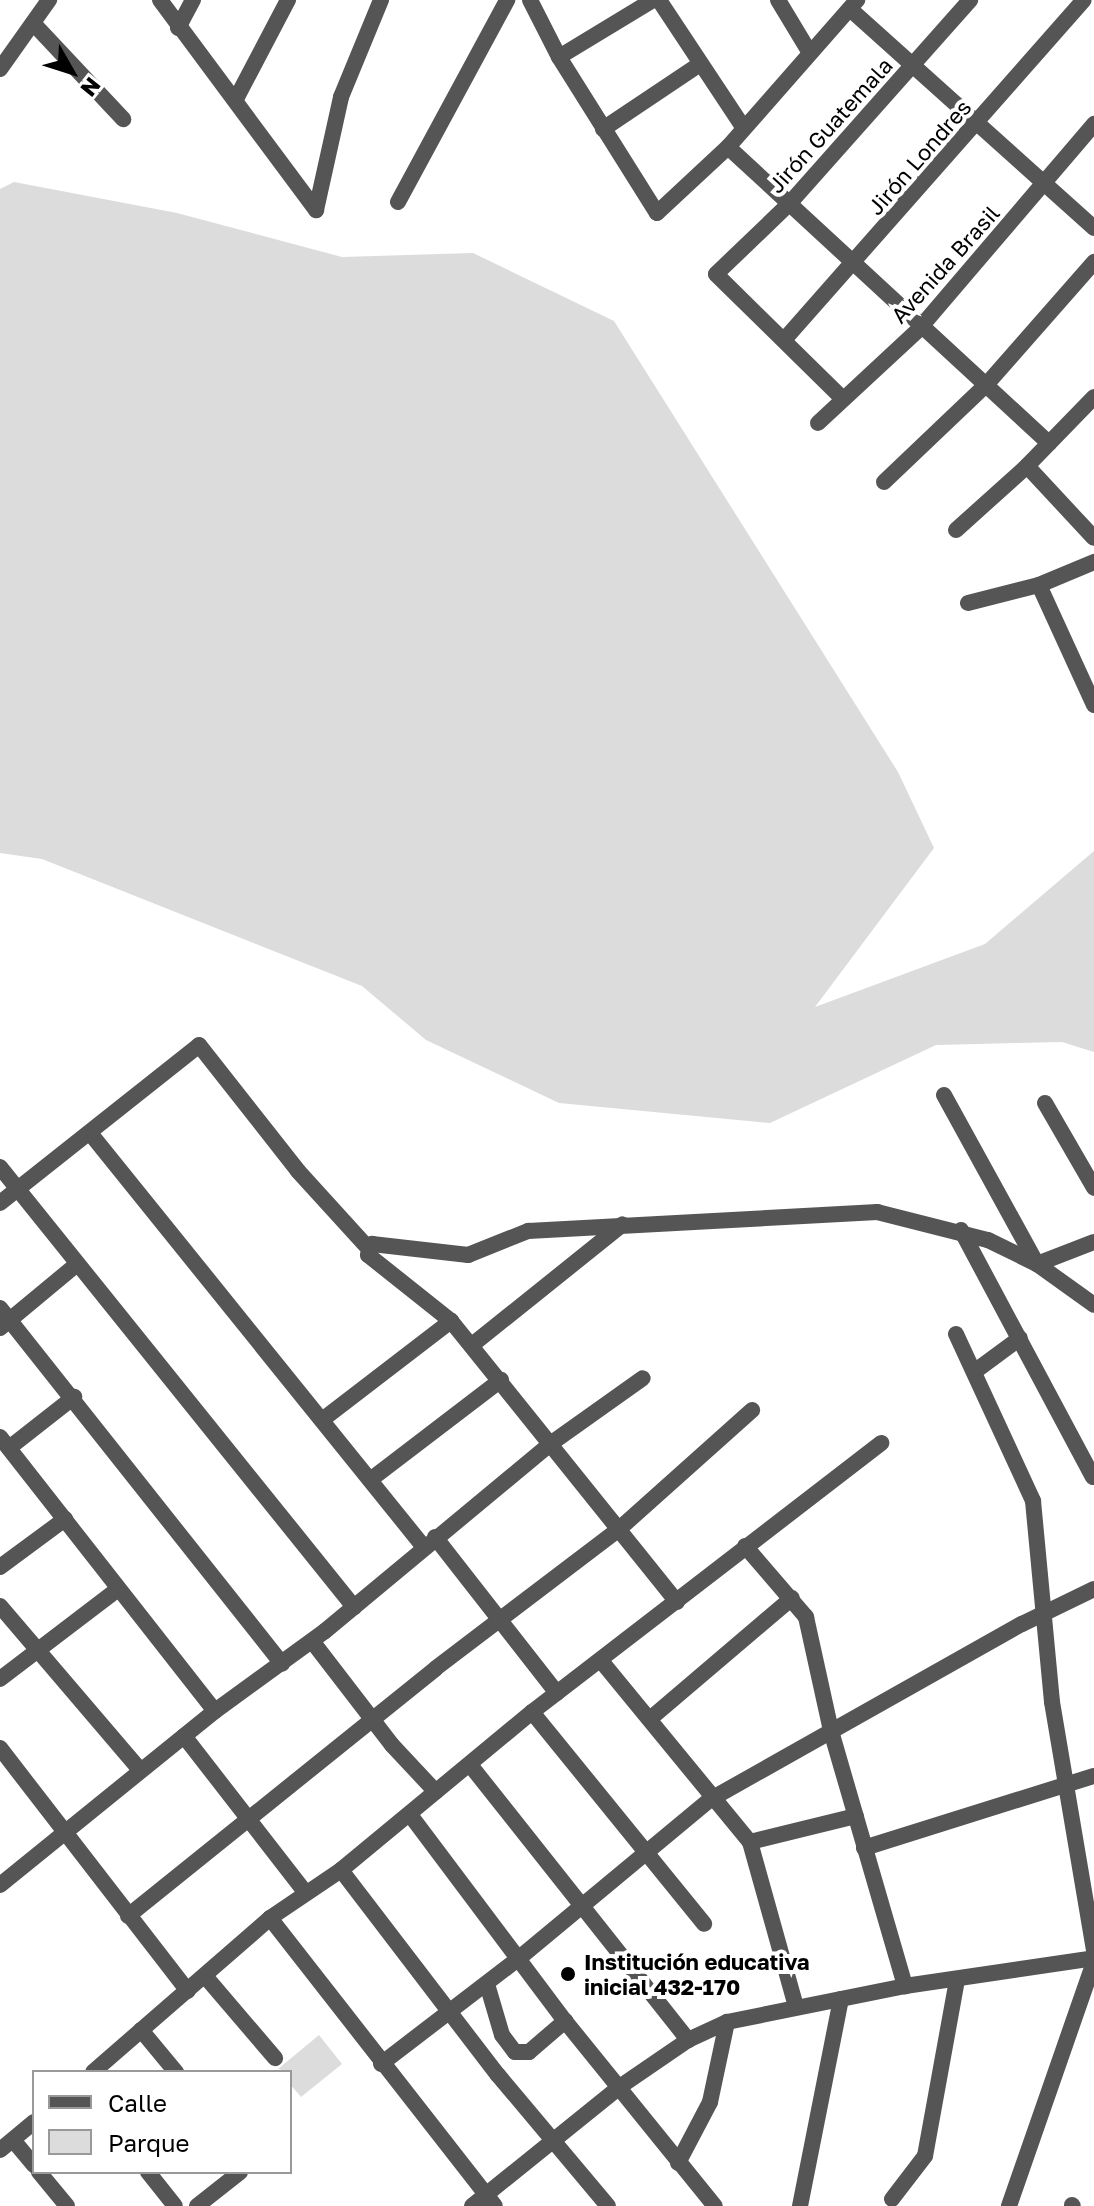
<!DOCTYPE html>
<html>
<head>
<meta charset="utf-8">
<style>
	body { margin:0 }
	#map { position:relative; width:1094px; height:2206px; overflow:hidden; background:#fff; font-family:"Golos Text",sans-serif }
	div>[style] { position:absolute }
	.green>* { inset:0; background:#dcdcdc }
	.minor>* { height:16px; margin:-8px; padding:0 8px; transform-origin:8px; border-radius:8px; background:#555 }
	.dots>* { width:22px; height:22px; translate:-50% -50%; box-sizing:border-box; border:4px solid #fff; border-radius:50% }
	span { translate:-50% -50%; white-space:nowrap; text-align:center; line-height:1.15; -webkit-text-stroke:8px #fff; paint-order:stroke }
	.street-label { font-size:22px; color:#000 }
	.poi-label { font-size:22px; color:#000; font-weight:700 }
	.left { translate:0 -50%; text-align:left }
	.legend { position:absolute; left:32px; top:2070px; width:260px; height:104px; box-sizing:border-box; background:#fff; border:2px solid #999; margin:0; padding:10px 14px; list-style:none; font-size:24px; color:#000 }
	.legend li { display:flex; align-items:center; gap:16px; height:40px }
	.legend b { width:40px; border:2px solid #999 }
	.north { position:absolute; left:32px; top:32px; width:80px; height:80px; -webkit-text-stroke:6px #fff; paint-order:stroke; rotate:129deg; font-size:22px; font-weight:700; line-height:32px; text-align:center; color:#000 }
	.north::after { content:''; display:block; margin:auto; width:28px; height:36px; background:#000; clip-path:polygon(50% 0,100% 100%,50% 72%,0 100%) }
</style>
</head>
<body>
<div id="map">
	<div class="green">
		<i style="clip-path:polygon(14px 182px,177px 213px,342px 257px,473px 253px,614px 321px,898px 772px,934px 848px,815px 1007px,985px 944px,1094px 851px,1094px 1052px,1062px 1042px,936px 1045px,770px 1123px,559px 1103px,426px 1040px,362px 986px,42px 859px,0 853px,0 189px)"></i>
		<i style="clip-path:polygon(319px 2035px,342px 2064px,301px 2097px,290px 2084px,290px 2072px,278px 2069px)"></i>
	</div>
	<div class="minor">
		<i style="left:160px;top:0;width:262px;rotate:53.4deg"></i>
		<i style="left:530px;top:0;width:64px;rotate:63deg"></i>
		<i style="left:559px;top:57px;width:184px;rotate:57.9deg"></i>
		<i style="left:657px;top:213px;width:97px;rotate:-42.9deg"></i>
		<i style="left:728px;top:147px;width:196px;rotate:-48.7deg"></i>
		<i style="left:659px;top:0;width:152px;rotate:56.5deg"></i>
		<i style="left:778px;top:0;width:62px;rotate:58.9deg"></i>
		<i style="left:850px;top:9px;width:328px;rotate:41.9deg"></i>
		<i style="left:33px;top:23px;width:132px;rotate:46.8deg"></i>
		<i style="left:178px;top:28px;width:32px;rotate:-62deg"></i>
		<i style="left:559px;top:57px;width:110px;rotate:-31.2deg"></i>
		<i style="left:0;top:69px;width:85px;rotate:-54.6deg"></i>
		<i style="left:236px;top:99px;width:112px;rotate:-62.3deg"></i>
		<i style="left:603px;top:129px;width:117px;rotate:-33.8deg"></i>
		<i style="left:728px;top:147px;width:437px;rotate:42.7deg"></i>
		<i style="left:398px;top:202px;width:230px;rotate:-61.6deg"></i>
		<i style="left:316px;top:210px;width:116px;rotate:-77.5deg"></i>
		<i style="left:341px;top:97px;width:105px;rotate:-67.6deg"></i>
		<i style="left:784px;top:340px;width:453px;rotate:-48.6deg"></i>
		<i style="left:1094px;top:397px;width:96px;rotate:134.2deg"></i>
		<i style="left:1027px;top:466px;width:98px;rotate:47.1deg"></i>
		<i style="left:843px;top:399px;width:178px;rotate:-135.5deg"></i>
		<i style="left:716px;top:274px;width:101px;rotate:-43.8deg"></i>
		<i style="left:789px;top:204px;width:273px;rotate:-48.4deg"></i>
		<i style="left:818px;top:423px;width:138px;rotate:-42.9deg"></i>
		<i style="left:919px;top:329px;width:270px;rotate:-49.5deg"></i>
		<i style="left:884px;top:482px;width:141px;rotate:-43.6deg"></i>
		<i style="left:986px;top:385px;width:164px;rotate:-48.7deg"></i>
		<i style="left:956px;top:530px;width:96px;rotate:-42deg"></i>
		<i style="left:1039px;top:585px;width:132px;rotate:65.4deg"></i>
		<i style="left:968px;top:603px;width:73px;rotate:-14.2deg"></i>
		<i style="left:1039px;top:585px;width:60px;rotate:-22.7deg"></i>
		<i style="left:944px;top:1095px;width:193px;rotate:61.2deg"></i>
		<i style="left:1037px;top:1264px;width:61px;rotate:-21.1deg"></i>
		<i style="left:1045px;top:1103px;width:98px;rotate:60deg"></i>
		<i style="left:90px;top:1133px;width:531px;rotate:51.12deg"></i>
		<i style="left:0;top:1167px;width:565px;rotate:51.18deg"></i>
		<i style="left:0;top:1203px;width:254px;rotate:-38.4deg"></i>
		<i style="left:199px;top:1045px;width:160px;rotate:51.8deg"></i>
		<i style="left:298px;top:1171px;width:104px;rotate:47.7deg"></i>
		<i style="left:961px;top:1230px;width:280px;rotate:61.9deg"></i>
		<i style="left:0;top:1308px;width:454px;rotate:51.6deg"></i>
		<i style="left:0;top:1328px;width:100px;rotate:-39.7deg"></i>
		<i style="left:956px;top:1334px;width:184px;rotate:65.2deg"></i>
		<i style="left:1033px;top:1501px;width:202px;rotate:84.6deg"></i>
		<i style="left:1052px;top:1702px;width:252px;rotate:80.4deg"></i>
		<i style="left:472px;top:1345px;width:193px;rotate:-38.7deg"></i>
		<i style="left:974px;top:1372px;width:57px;rotate:-36.5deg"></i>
		<i style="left:322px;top:1420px;width:163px;rotate:-37.5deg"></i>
		<i style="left:0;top:1437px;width:348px;rotate:51.9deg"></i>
		<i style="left:9px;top:1448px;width:83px;rotate:-38.1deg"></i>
		<i style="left:370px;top:1480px;width:165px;rotate:-37.4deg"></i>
		<i style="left:435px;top:1537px;width:198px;rotate:52deg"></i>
		<i style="left:745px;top:1546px;width:94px;rotate:49.3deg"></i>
		<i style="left:806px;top:1617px;width:117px;rotate:77.6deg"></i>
		<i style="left:831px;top:1731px;width:266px;rotate:73.8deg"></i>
		<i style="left:0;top:1567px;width:81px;rotate:-36.4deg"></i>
		<i style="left:677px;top:1602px;width:361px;rotate:-128.8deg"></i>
		<i style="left:451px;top:1321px;width:106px;rotate:-141.5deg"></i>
		<i style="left:368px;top:1255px;width:12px;rotate:-70deg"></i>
		<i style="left:372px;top:1244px;width:97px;rotate:6.5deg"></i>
		<i style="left:468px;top:1255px;width:65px;rotate:-21.8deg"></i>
		<i style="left:528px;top:1231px;width:350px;rotate:-3.1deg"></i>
		<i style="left:877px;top:1212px;width:114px;rotate:14.2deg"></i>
		<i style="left:988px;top:1240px;width:55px;rotate:26.1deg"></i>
		<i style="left:1037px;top:1264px;width:70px;rotate:35.7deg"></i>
		<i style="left:0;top:1606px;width:216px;rotate:49.5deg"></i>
		<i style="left:312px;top:1641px;width:131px;rotate:52.4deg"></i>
		<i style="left:392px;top:1745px;width:64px;rotate:46.9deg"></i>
		<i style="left:602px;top:1662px;width:233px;rotate:50.6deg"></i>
		<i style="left:750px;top:1842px;width:109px;rotate:-13.8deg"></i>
		<i style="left:0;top:1679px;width:147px;rotate:-37.3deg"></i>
		<i style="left:532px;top:1712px;width:273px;rotate:50.9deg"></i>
		<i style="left:651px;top:1718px;width:185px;rotate:-40.4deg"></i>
		<i style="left:184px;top:1736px;width:197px;rotate:52.2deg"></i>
		<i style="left:0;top:1748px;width:307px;rotate:52.3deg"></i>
		<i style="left:471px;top:1766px;width:350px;rotate:51.6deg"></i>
		<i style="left:411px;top:1816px;width:256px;rotate:53.1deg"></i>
		<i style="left:565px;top:2021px;width:238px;rotate:51deg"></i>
		<i style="left:750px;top:1842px;width:171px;rotate:74.4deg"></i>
		<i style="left:864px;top:1848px;width:241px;rotate:-17.4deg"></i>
		<i style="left:341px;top:1870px;width:258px;rotate:52.6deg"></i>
		<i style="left:498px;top:2075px;width:171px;rotate:50deg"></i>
		<i style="left:0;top:1885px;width:277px;rotate:-39deg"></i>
		<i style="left:215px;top:1711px;width:136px;rotate:-36deg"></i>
		<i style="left:325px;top:1631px;width:296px;rotate:-39.7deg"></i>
		<i style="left:553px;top:1442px;width:110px;rotate:-35.4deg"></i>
		<i style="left:128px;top:1916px;width:395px;rotate:-38.8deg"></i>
		<i style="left:436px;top:1668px;width:228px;rotate:-37.2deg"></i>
		<i style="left:618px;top:1530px;width:180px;rotate:-41.8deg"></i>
		<i style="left:270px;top:1918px;width:365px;rotate:52deg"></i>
		<i style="left:205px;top:1976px;width:108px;rotate:49.5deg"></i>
		<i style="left:487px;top:1984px;width:53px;rotate:73.6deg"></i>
		<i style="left:502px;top:2035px;width:21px;rotate:53deg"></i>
		<i style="left:515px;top:2052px;width:14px"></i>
		<i style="left:529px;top:2052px;width:48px;rotate:-40.7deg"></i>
		<i style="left:141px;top:2030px;width:55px;rotate:50.2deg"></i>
		<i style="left:381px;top:2064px;width:173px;rotate:-37.5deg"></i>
		<i style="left:518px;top:1959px;width:251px;rotate:-39.7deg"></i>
		<i style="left:711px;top:1799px;width:357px;rotate:-29.4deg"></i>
		<i style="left:1022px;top:1624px;width:80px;rotate:-25.9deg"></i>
		<i style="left:93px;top:2072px;width:235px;rotate:-41deg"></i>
		<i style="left:270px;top:1918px;width:86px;rotate:-34.1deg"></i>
		<i style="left:341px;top:1870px;width:248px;rotate:-39.6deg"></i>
		<i style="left:532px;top:1712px;width:441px;rotate:-37.6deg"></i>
		<i style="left:13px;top:2140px;width:33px;rotate:50deg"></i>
		<i style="left:0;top:2150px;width:44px;rotate:-39.5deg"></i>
		<i style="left:678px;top:2163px;width:69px;rotate:-62.3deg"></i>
		<i style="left:710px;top:2102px;width:82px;rotate:-78deg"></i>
		<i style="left:39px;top:2172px;width:44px;rotate:50.5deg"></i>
		<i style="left:148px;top:2172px;width:43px;rotate:51.5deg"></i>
		<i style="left:892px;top:2199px;width:54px;rotate:-52.5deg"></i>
		<i style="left:925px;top:2156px;width:179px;rotate:-79.7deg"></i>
		<i style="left:1072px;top:2205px;width:1px;rotate:45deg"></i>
		<i style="left:197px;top:2206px;width:55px;rotate:-38.3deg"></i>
		<i style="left:472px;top:2206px;width:188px;rotate:-38.9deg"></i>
		<i style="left:618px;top:2088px;width:85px;rotate:-34.4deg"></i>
		<i style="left:688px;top:2040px;width:43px;rotate:-24.8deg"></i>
		<i style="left:727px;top:2022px;width:182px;rotate:-11.4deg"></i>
		<i style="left:905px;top:1986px;width:191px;rotate:-8.4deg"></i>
		<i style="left:800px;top:2206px;width:211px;rotate:-78.8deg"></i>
		<i style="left:1009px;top:2206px;width:258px;rotate:-70.8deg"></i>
	</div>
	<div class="dots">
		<i style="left:568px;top:1974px;background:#000"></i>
	</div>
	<div class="street-label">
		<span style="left:830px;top:125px;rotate:-48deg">Jirón Guatemala</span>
		<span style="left:919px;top:157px;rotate:-49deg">Jirón Londres</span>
		<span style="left:945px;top:264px;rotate:-48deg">Avenida Brasil</span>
	</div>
	<div class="poi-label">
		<span class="left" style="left:584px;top:1974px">Institución educativa<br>inicial 432-170</span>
	</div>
	<ul class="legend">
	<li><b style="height:10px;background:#555"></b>Calle</li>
	<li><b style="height:22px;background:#dcdcdc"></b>Parque</li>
	</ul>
	<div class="north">N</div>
</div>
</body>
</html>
